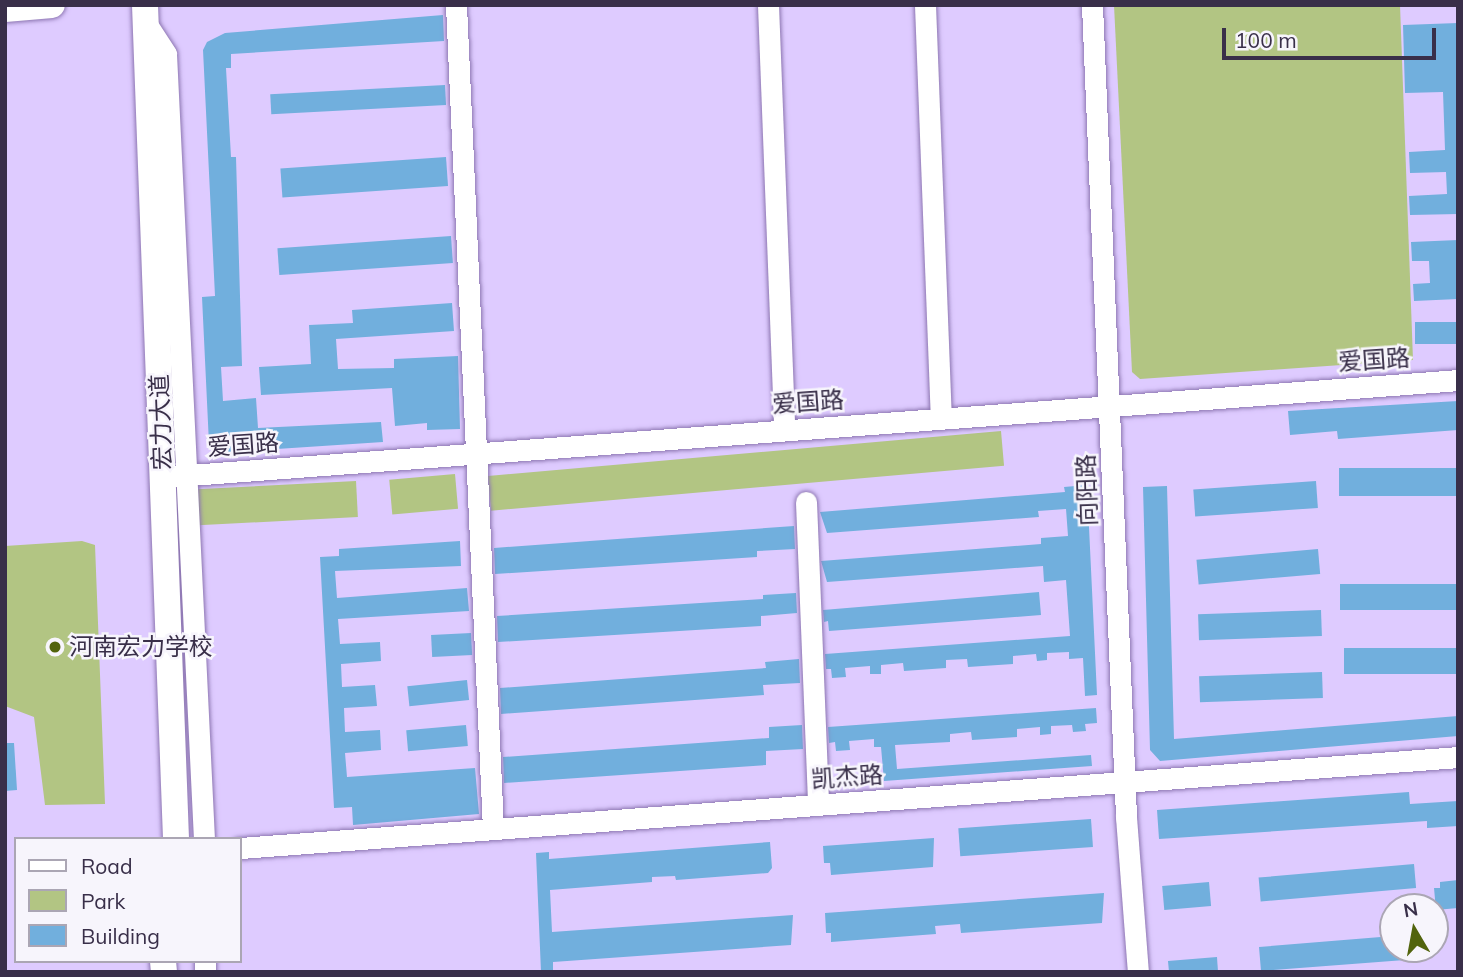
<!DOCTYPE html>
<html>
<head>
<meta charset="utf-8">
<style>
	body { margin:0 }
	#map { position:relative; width:1463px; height:977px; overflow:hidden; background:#decbff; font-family:Mulish,"Noto Sans SC",sans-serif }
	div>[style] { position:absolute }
	.green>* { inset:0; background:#b2c583; transform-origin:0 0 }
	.building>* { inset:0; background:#71afdd; transform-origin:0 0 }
	.roads { filter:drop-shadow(0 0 2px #8d76b2) drop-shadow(0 0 2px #8d76b2) }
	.minor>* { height:21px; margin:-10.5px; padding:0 10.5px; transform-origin:10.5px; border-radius:10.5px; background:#fff }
	.major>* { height:26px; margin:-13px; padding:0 13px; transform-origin:13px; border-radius:13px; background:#fff }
	.dots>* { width:19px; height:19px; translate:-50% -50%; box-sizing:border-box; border:4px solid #f7f5fc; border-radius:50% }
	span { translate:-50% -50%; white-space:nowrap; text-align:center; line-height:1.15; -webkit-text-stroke:5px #f7f5fc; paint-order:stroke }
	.street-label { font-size:24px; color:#392f49 }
	.poi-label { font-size:24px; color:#392f49 }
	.left { translate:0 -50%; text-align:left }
	.frame { position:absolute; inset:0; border:7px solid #392f49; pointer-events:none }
	.legend { position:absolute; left:14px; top:837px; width:228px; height:126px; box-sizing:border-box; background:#f7f5fc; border:2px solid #aba6b4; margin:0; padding:9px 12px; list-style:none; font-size:21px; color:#392f49 }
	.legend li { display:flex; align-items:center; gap:14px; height:35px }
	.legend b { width:35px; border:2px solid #aba6b4 }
	.north { position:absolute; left:1379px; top:893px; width:70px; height:70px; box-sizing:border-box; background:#f7f5fc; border:2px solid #aba6b4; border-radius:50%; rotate:350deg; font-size:19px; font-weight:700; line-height:28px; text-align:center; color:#392f49 }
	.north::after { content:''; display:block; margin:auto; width:24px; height:32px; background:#52640d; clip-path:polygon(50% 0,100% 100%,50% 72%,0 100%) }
	.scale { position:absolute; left:1222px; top:28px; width:214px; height:32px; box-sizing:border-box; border:4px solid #392f49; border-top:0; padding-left:9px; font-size:21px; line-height:24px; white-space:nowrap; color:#392f49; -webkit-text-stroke:5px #f7f5fc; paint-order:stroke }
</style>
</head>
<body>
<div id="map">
	<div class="green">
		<i style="clip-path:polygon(1114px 5px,1400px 5px,1413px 360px,1140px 379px,1132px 372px)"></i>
		<i style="left:1001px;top:431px;width:35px;height:515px;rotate:85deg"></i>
		<i style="left:455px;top:474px;width:35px;height:66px;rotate:85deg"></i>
		<i style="left:356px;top:481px;width:36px;height:160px;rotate:87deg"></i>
		<i style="clip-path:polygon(82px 541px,95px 545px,105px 804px,45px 805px,34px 717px,5px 706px,5px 546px)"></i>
	</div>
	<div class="building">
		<i style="clip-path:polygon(443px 15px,444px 41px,231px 54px,231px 68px,226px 68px,231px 157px,236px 157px,242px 366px,221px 367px,223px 401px,256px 398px,258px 428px,381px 422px,383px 442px,214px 453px,209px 444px,202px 297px,215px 296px,203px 50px,207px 42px,225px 33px)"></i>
		<i style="clip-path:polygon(1458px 23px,1458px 214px,1410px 215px,1409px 196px,1447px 194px,1446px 172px,1410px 173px,1409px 152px,1445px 150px,1443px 92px,1405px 93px,1403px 25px)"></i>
		<i style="left:445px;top:85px;width:20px;height:175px;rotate:87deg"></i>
		<i style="left:446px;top:157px;width:29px;height:166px;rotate:86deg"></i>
		<i style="left:451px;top:236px;width:27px;height:174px;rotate:86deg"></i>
		<i style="clip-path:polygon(1458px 240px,1458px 299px,1414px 301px,1413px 284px,1430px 283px,1429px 261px,1412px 261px,1411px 242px)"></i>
		<i style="clip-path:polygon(452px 303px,454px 331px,336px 339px,338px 369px,394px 368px,394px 359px,458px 356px,460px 429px,427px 430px,427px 423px,395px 426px,392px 388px,261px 395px,259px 367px,311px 364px,309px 325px,353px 323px,352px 310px)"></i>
		<i style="left:1458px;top:322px;width:22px;height:43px;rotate:90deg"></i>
		<i style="clip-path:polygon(1458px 401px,1458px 430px,1338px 439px,1337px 431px,1290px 435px,1288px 411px)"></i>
		<i style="left:1458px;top:468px;width:28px;height:119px;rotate:90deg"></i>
		<i style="left:1316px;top:481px;width:27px;height:123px;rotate:86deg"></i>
		<i style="clip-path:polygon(1087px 485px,1097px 695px,1085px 696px,1083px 658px,1069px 659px,1069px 652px,1047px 653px,1047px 660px,1037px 661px,1036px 654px,1013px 656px,1013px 664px,968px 667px,967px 659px,946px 660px,946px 668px,904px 671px,903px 663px,881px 665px,881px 674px,870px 674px,870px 666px,845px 668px,846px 677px,832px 678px,831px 669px,826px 669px,825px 654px,1070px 636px,1066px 580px,1044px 582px,1043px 566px,827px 582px,821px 561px,1041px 544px,1041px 538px,1068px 536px,1066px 509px,1038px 511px,1039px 517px,827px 533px,820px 512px,1065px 492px,1064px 487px)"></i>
		<i style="clip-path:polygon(1167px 486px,1174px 739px,1458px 716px,1458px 736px,1160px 761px,1150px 750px,1143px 487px)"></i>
		<i style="clip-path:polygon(794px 526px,795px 549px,757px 551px,757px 557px,495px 574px,494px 548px)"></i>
		<i style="clip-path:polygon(460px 541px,461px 566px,335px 571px,337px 598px,467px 588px,469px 611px,338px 619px,340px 644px,380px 642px,381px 661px,341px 664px,342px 687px,375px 685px,377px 706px,344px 708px,345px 732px,380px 730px,381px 750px,345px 753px,347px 777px,475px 768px,479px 814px,353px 825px,352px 807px,334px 808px,320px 557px,339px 556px,339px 549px)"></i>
		<i style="left:1318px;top:549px;width:25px;height:122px;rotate:85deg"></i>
		<i style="left:1458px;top:584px;width:26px;height:118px;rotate:90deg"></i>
		<i style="clip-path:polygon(1039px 592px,1041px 615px,829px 631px,828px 621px,824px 622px,823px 610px)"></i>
		<i style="clip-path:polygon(796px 593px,797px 613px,761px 616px,761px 626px,498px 642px,497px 616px,763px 599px,763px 595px)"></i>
		<i style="left:1321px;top:610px;width:26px;height:123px;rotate:88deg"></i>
		<i style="left:471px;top:633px;width:22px;height:40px;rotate:87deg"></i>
		<i style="left:1458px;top:648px;width:26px;height:114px;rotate:90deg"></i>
		<i style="clip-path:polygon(799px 659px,800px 683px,763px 685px,764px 695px,501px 714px,500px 688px,766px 668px,765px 662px)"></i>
		<i style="left:1322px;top:672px;width:26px;height:123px;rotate:88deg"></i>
		<i style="left:467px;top:680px;width:20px;height:60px;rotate:84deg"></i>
		<i style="clip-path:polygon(1096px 708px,1097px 723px,1085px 724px,1086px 731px,1073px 732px,1072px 725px,1051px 726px,1051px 734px,1040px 735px,1040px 727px,1017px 729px,1017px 737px,972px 740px,971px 732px,950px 734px,950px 742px,895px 745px,897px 769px,1091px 755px,1092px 766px,884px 781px,881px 747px,874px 747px,874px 739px,849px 741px,850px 750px,836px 751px,835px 742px,829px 743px,828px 727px)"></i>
		<i style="left:466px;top:725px;width:21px;height:60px;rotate:85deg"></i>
		<i style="clip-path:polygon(802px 725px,803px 749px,766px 751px,766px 765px,504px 783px,503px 757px,769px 738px,769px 727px)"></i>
		<i style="clip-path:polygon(5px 743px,14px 743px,17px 790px,5px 791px)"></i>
		<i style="clip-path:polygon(1409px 792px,1410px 804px,1458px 801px,1458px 826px,1427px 828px,1427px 821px,1159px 839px,1157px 810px)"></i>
		<i style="left:1091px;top:819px;width:28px;height:133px;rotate:86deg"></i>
		<i style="clip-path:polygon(934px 838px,933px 867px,831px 875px,830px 863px,824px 863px,823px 846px)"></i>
		<i style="clip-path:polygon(770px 842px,772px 868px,768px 873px,676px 880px,675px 876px,652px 877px,652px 882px,550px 890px,552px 932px,793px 915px,791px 945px,553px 962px,553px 972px,541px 972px,536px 853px,549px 852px,549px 859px)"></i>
		<i style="left:1414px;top:864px;width:24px;height:156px;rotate:85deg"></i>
		<i style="clip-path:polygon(1458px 880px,1458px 908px,1436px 910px,1434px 888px,1440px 888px,1440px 882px)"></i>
		<i style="left:1209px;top:882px;width:24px;height:47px;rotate:85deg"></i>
		<i style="clip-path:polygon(1104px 893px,1102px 923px,961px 933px,960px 924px,935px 926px,936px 934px,831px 942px,831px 933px,826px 933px,825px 913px)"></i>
		<i style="clip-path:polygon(1393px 936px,1393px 949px,1431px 949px,1431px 958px,1261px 971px,1259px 947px)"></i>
		<i style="clip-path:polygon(1217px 957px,1218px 972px,1169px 972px,1168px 961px)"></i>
	</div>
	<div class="roads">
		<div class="minor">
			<i style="left:456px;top:5px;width:825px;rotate:87.43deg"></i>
			<i style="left:768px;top:5px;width:425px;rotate:87.8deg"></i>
			<i style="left:925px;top:5px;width:414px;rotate:87.8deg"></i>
			<i style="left:1092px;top:5px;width:813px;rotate:87.6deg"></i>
			<i style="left:1126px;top:817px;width:155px;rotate:85.6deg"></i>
			<i style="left:146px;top:23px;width:37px;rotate:57deg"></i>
			<i style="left:166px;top:54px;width:786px;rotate:87.23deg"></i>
			<i style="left:163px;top:477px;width:1299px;rotate:-4.28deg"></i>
			<i style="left:806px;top:502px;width:303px;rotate:87.7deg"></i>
			<i style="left:240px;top:848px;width:1221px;rotate:-4.27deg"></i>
			<i style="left:205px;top:961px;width:11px;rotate:90deg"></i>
		</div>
		<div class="major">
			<i style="left:145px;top:5px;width:835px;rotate:87.87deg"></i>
			<i style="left:5px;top:9px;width:47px;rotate:-4.9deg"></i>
			<i style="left:163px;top:961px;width:11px;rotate:85deg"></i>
		</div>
	</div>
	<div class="dots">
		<i style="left:55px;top:647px;background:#52640d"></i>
	</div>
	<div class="street-label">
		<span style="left:1374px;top:360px;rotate:-4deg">爱国路</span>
		<span style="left:808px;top:402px;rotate:-4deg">爱国路</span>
		<span style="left:161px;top:422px;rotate:-92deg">宏力大道</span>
		<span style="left:243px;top:445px;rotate:-4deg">爱国路</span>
		<span style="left:1087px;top:490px;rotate:-92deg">向阳路</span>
		<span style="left:847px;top:777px;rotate:-4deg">凯杰路</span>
	</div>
	<div class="poi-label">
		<span class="left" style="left:69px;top:647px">河南宏力学校</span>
	</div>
	<div class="frame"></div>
	<ul class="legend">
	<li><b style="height:9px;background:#fff"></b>Road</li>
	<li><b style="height:19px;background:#b2c583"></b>Park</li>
	<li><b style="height:19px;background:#71afdd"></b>Building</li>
	</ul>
	<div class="north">N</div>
	<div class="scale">100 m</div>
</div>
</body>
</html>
